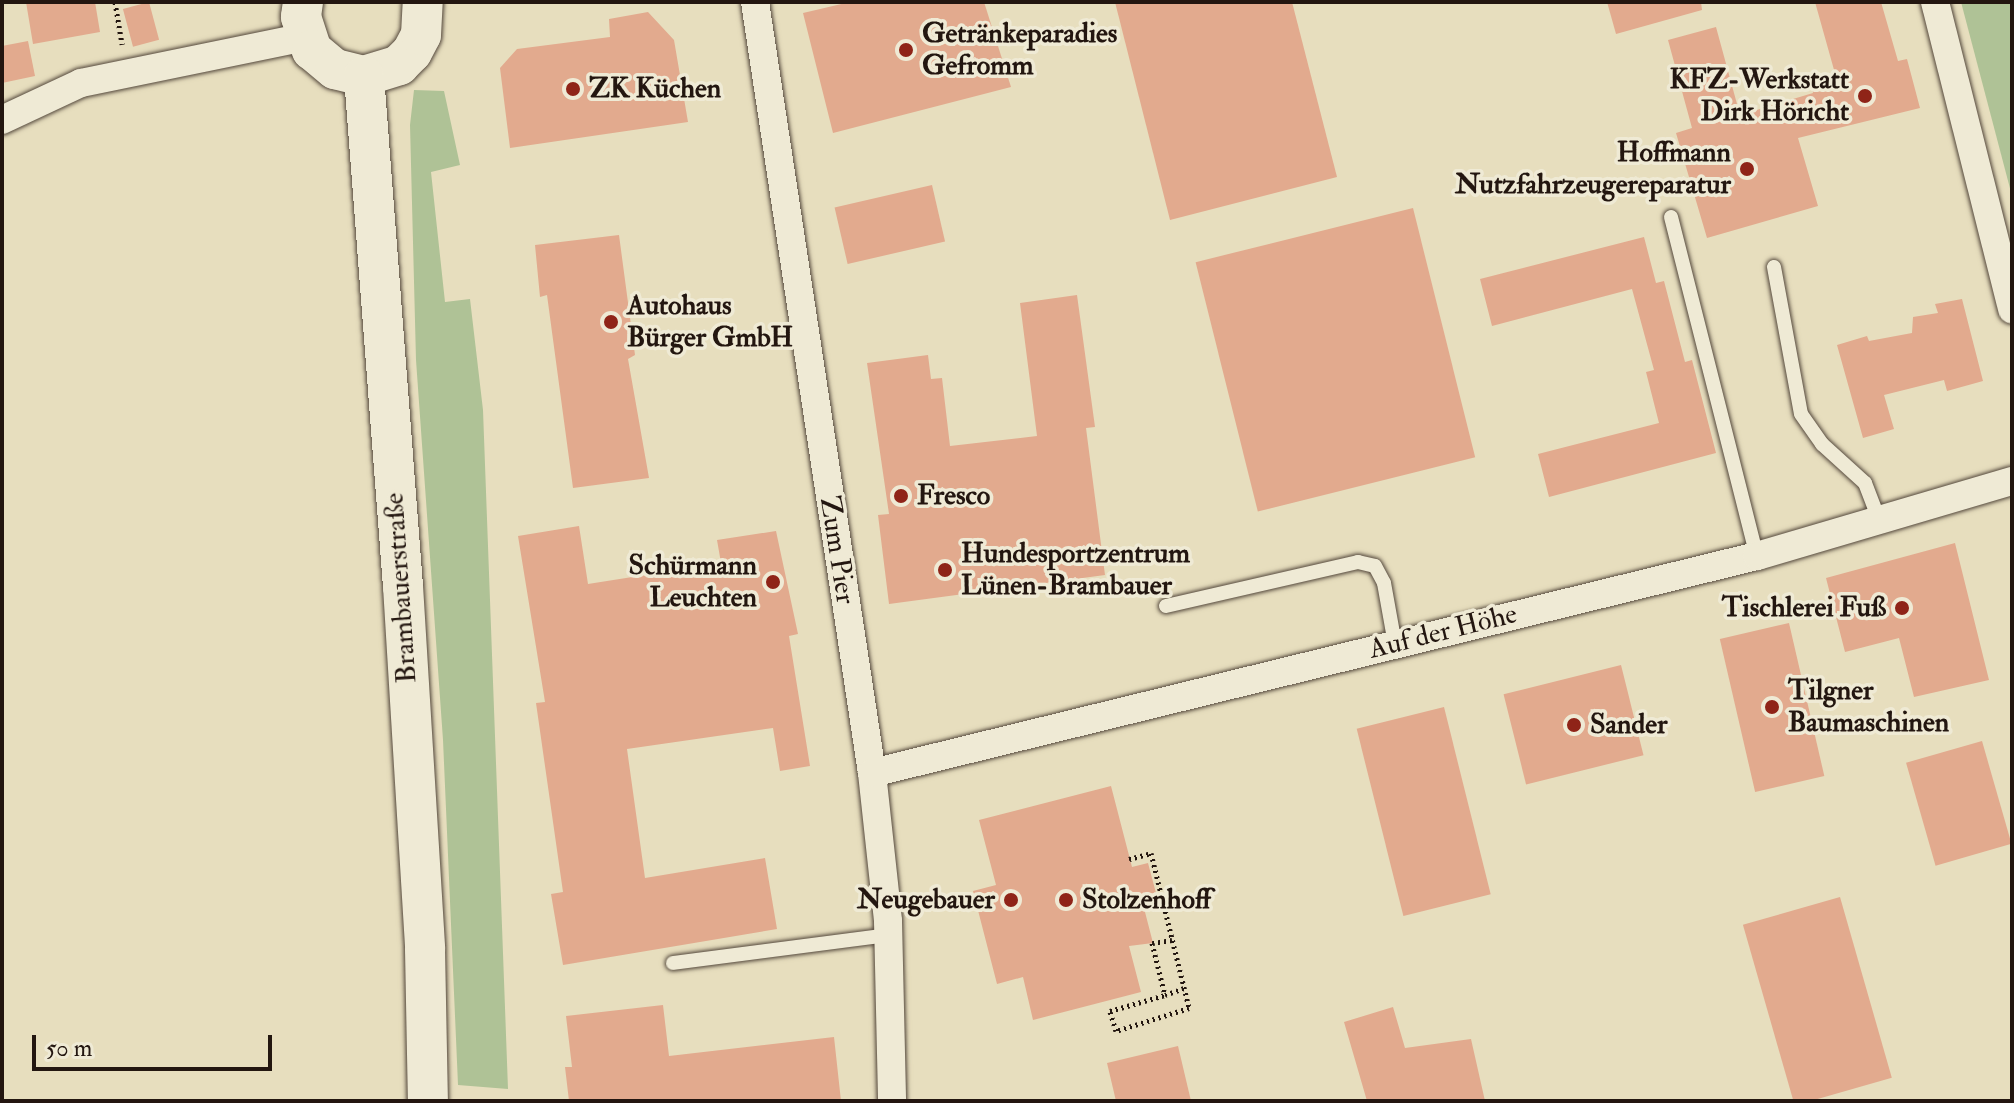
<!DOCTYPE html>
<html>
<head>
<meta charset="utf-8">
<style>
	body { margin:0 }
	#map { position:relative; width:2014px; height:1103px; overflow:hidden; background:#e7debe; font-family:"IM FELL Double Pica",serif }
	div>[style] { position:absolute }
	.green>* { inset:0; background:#afc296 }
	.building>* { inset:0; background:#e2aa8e; transform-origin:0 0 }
	.path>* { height:5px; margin-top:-2.5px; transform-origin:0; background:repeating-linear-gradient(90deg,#231610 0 2px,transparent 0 6px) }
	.roads { filter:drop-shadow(0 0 2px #54483c) drop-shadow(0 0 2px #54483c) }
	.lane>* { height:14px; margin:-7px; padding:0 7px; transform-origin:7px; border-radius:7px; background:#efead5 }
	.street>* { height:28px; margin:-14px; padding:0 14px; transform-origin:14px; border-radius:14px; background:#efead5 }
	.secondary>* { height:40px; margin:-20px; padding:0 20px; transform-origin:20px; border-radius:20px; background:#efead5 }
	.dots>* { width:22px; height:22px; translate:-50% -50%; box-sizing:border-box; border:4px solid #efead5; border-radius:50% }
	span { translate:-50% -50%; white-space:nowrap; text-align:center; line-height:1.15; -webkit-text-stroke:7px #efead5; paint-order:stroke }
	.poi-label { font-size:28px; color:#231610; font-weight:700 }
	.left { translate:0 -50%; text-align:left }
	.right { translate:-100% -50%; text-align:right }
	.street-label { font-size:28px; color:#231610 }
	.frame { position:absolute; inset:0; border:4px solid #231610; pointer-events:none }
	.scale { position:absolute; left:32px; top:1035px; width:240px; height:36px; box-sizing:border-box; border:4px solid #231610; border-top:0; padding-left:10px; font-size:24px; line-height:28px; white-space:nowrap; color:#231610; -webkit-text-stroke:6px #efead5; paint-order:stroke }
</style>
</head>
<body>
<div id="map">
	<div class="green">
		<i style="clip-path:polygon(1961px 2px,2012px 2px,2012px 196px)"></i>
		<i style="clip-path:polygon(414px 90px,444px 91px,460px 165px,431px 172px,445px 302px,470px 299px,483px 410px,508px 1089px,458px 1085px,443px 740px,416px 360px,410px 125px)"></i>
	</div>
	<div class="building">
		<i style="clip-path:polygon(26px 2px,95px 2px,100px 32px,33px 44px)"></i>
		<i style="left:149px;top:2px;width:39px;height:27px;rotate:75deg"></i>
		<i style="clip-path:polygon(850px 2px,984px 2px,1011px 87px,833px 133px,803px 13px)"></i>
		<i style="clip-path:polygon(1115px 2px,1292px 2px,1337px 177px,1170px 220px)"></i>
		<i style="clip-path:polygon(1607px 2px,1701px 2px,1702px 10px,1616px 34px)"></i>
		<i style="clip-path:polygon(1815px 2px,1881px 2px,1898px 61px,1907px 59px,1920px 108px,1798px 138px,1818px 206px,1707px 238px,1676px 133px,1692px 128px,1668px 40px,1716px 27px,1740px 115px,1813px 93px,1811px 83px,1836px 77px)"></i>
		<i style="clip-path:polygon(648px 12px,674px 40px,688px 122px,510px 148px,500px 68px,517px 49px,610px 37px,609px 19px)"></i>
		<i style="clip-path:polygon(28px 41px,35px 76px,2px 83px,2px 46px)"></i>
		<i style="left:932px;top:185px;width:58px;height:100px;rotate:77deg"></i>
		<i style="left:1413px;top:208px;width:257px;height:224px;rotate:76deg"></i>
		<i style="clip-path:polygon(619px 235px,635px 355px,628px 359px,649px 478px,573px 488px,547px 295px,540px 297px,535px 245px)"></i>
		<i style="clip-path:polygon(1644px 237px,1656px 283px,1664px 281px,1685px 362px,1692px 360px,1716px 453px,1549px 497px,1538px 454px,1659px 423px,1646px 372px,1654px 370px,1632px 289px,1492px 326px,1480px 279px)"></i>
		<i style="clip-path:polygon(1077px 295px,1095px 427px,1086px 428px,1105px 575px,889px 604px,878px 515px,889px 514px,867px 363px,928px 355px,931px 379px,942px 378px,950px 446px,1037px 436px,1020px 303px)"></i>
		<i style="clip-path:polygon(1962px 299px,1983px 381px,1947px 391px,1944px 380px,1884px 395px,1894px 429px,1863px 438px,1837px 345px,1867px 336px,1869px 341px,1912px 333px,1913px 317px,1938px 313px,1935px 304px)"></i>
		<i style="clip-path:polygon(579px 526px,588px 584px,721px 563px,717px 540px,776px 531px,798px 634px,789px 636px,810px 766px,780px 771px,773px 728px,627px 749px,645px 878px,765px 858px,777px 929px,563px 965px,551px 894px,563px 892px,536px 703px,545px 702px,518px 536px)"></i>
		<i style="clip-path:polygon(1955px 543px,1989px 680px,1914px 697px,1899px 638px,1845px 652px,1826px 578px)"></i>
		<i style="left:1789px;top:623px;width:157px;height:71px;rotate:77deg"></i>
		<i style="left:1621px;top:665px;width:93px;height:121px;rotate:76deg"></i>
		<i style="left:1444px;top:707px;width:193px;height:90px;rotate:76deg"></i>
		<i style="left:1982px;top:741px;width:107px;height:79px;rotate:74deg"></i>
		<i style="clip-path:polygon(1111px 786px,1132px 867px,1148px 863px,1160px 908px,1145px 912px,1153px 943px,1129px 946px,1141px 992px,1033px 1020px,1023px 977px,997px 984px,973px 891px,996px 885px,979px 820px)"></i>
		<i style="left:1840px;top:897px;width:188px;height:101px;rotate:74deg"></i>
		<i style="clip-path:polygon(663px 1005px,669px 1056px,834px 1037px,841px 1101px,569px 1101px,565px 1067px,572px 1067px,566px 1016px)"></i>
		<i style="clip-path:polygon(1393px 1007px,1405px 1048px,1471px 1039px,1485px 1101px,1367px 1101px,1344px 1022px)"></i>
		<i style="clip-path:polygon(1178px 1046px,1191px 1101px,1116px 1101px,1107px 1063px)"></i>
	</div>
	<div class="path">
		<i style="left:115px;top:2px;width:43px;rotate:80.5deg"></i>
		<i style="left:1129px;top:859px;width:23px;rotate:-15deg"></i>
		<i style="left:1151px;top:853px;width:160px;rotate:76.2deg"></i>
		<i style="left:1189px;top:1008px;width:77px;rotate:162.5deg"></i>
		<i style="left:1116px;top:1031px;width:21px;rotate:-107deg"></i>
		<i style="left:1110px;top:1011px;width:57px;rotate:-16.2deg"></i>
		<i style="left:1172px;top:940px;width:20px;rotate:171deg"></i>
		<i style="left:1152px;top:943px;width:54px;rotate:76deg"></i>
		<i style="left:1165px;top:995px;width:20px;rotate:-20deg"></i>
	</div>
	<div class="roads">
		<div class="lane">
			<i style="left:1671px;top:217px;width:350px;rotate:75.8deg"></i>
			<i style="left:1774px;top:267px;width:149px;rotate:79.6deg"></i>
			<i style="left:1801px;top:414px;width:37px;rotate:55deg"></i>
			<i style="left:1822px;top:444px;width:58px;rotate:42.2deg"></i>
			<i style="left:1865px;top:483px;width:39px;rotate:69deg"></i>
			<i style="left:1166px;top:606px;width:197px;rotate:-12.9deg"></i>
			<i style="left:1358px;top:562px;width:17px;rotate:13deg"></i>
			<i style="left:1375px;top:566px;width:19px;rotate:62deg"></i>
			<i style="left:1384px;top:583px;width:62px;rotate:79.8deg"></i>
			<i style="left:673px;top:963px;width:217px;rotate:-7.4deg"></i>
		</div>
		<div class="street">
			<i style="left:755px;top:2px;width:780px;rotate:81.37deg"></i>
			<i style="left:872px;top:773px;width:149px;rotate:83.8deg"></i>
			<i style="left:888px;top:921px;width:180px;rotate:88.7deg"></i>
			<i style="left:1935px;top:2px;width:317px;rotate:75.9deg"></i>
			<i style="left:2px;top:120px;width:87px;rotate:-25.1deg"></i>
			<i style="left:81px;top:83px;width:229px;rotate:-11.6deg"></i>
			<i style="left:872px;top:773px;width:911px;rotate:-13.78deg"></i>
			<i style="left:1757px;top:556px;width:266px;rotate:-16.4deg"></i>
		</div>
		<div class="secondary">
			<i style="left:303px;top:2px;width:15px;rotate:98deg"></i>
			<i style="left:301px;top:17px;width:35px;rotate:72deg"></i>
			<i style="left:312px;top:50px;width:30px;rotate:40deg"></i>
			<i style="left:335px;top:69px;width:30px;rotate:14deg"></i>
			<i style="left:364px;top:76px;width:37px;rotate:-17deg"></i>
			<i style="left:399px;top:65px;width:18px;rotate:-45deg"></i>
			<i style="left:412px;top:52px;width:19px;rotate:-62deg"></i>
			<i style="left:421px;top:35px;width:33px;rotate:-87deg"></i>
			<i style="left:364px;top:76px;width:511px;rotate:85.63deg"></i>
			<i style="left:403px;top:586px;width:364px;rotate:86.5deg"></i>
			<i style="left:425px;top:949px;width:152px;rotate:88.9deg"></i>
		</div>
	</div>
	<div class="dots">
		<i style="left:906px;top:50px;background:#8f2418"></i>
		<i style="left:573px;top:89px;background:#8f2418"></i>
		<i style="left:1865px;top:96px;background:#8f2418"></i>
		<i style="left:1747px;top:169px;background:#8f2418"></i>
		<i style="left:611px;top:322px;background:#8f2418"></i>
		<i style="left:901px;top:496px;background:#8f2418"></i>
		<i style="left:945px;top:570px;background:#8f2418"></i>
		<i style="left:773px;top:582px;background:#8f2418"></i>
		<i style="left:1902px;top:608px;background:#8f2418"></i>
		<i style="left:1772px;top:707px;background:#8f2418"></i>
		<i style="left:1574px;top:725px;background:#8f2418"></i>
		<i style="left:1011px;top:900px;background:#8f2418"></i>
		<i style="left:1066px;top:900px;background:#8f2418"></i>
	</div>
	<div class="poi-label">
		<span class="left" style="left:922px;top:50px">Getränkeparadies<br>Gefromm</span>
		<span class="right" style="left:1849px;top:96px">KFZ-Werkstatt<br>Dirk Höricht</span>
		<span class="left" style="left:589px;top:89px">ZK Küchen</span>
		<span class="right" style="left:1731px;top:169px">Hoffmann<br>Nutzfahrzeugereparatur</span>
		<span class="left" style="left:627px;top:322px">Autohaus<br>Bürger GmbH</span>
		<span class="left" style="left:917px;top:496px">Fresco</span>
		<span class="left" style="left:961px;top:570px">Hundesportzentrum<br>Lünen-Brambauer</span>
		<span class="right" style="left:757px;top:582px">Schürmann<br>Leuchten</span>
		<span class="right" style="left:1886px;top:608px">Tischlerei Fuß</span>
		<span class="left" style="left:1788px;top:707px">Tilgner<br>Baumaschinen</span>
		<span class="left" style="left:1590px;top:725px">Sander</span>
		<span class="right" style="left:995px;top:900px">Neugebauer</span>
		<span class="left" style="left:1082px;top:900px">Stolzenhoff</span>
	</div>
	<div class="street-label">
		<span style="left:837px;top:550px;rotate:81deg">Zum Pier</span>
		<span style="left:401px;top:588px;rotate:-94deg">Brambauerstraße</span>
		<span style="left:1443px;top:632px;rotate:-14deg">Auf der Höhe</span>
	</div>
	<div class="frame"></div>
	<div class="scale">50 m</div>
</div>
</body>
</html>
